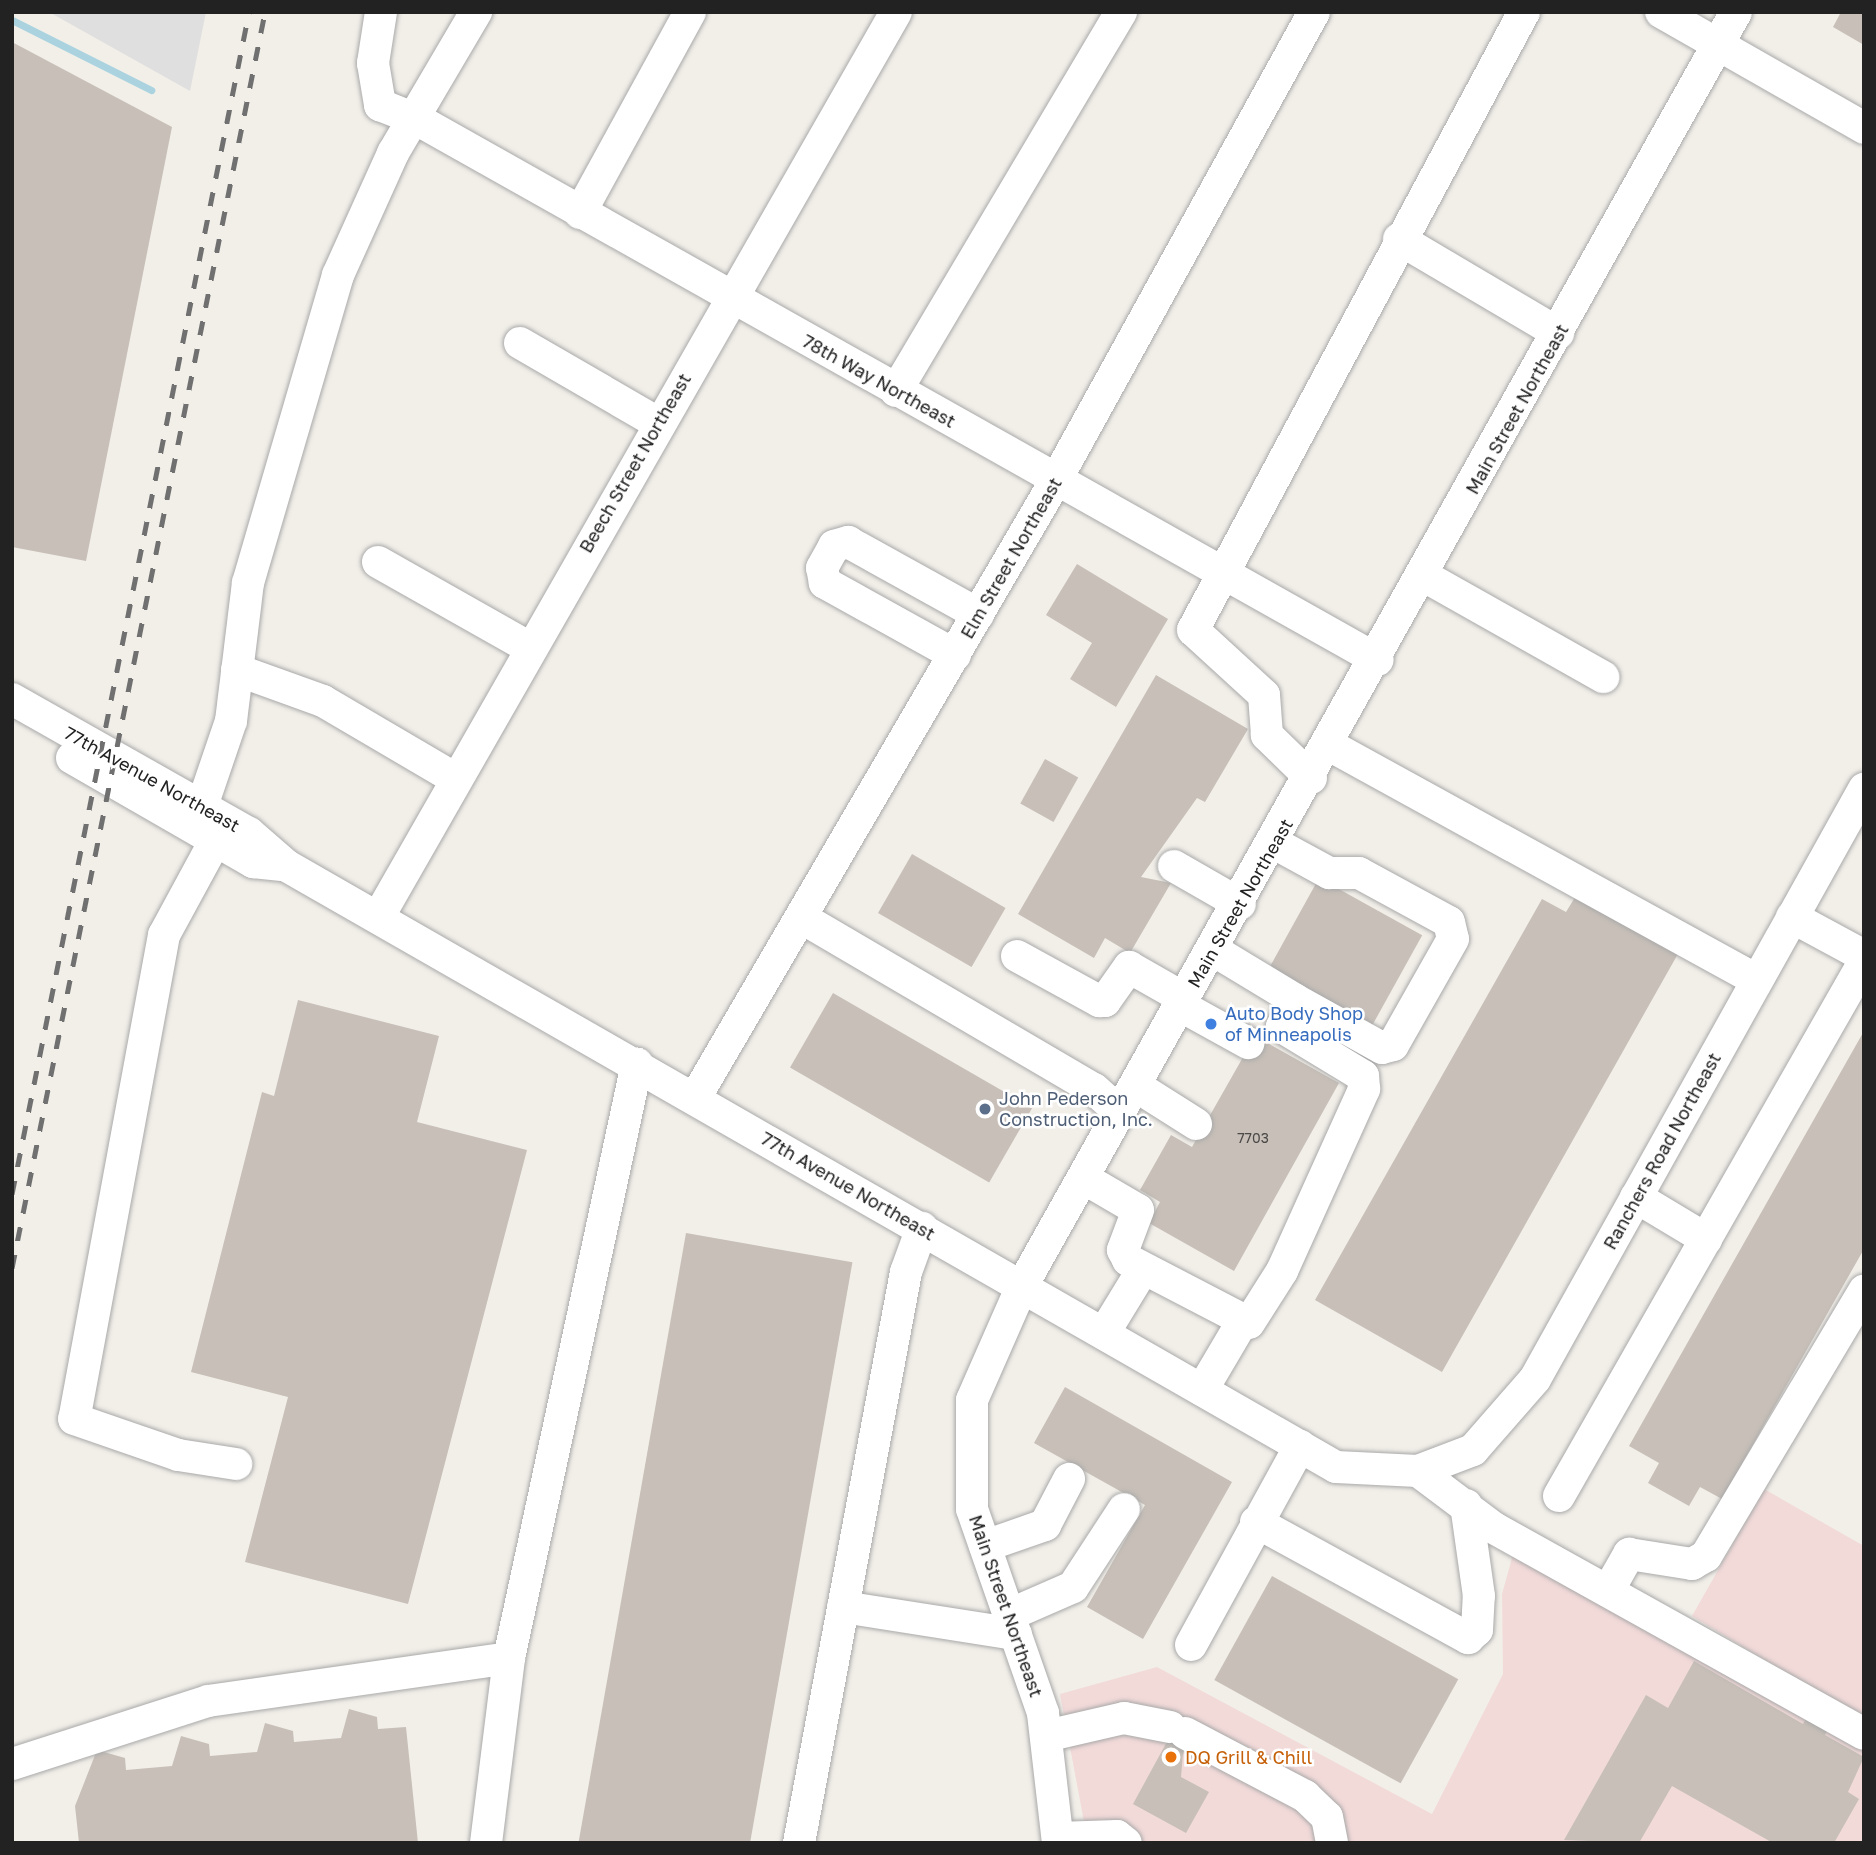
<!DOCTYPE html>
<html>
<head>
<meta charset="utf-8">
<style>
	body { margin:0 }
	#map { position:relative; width:1876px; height:1855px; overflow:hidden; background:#f2efe9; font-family:"Golos Text",sans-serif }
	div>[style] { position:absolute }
	.residential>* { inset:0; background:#e0dfdf }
	.commercial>* { inset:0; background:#f2dad9 }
	.stream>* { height:7px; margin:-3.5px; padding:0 3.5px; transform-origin:3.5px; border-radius:3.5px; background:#aad3df }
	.building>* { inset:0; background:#c7bfb8; transform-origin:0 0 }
	.roads { filter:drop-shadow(0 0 2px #a9a9a9) drop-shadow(0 0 2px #a9a9a9) }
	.minor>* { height:32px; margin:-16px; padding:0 16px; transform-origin:16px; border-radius:16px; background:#fff }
	.rail>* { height:5px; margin-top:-2.5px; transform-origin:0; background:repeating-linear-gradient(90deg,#707070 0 14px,transparent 0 28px) }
	.dots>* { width:19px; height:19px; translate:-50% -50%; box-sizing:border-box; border:4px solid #fff; border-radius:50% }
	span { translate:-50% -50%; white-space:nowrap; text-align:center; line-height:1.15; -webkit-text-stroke:5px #fff; paint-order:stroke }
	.number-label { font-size:14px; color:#4b4948 }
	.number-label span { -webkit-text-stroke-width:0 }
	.street-label { font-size:18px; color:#222 }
	.shop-label { font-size:18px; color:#366cbe }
	.left { translate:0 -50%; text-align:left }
	.service-label { font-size:18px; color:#4e5e75 }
	.food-label { font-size:18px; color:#c56008 }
	.frame { position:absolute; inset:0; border:14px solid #222; pointer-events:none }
</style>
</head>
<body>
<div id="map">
	<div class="residential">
		<i style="clip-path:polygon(49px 12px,206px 12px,190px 91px)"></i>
	</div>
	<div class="commercial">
		<i style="clip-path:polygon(1764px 1489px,1864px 1546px,1864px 1720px,1692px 1616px)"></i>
		<i style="clip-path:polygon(1514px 1551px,1864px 1743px,1864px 1843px,1088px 1843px,1060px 1694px,1157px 1667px,1432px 1814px,1503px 1674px,1502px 1594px)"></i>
	</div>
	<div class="stream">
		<i style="left:12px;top:20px;width:156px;rotate:26.7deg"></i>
	</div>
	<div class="building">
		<i style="clip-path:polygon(1841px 12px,1864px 12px,1864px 45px,1833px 27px)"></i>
		<i style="clip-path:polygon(12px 42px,172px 127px,86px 561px,12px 547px)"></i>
		<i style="clip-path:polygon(1077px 564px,1168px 619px,1116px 707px,1070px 679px,1092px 643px,1046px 615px)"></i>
		<i style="clip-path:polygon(1156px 675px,1248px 729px,1205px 802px,1197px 798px,1141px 877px,1171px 883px,1130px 953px,1105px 938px,1094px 958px,1018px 914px)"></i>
		<i style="left:1045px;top:759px;width:38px;height:51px;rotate:29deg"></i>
		<i style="left:912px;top:854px;width:108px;height:68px;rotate:30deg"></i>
		<i style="left:1319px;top:878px;width:118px;height:107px;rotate:29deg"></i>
		<i style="clip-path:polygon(1577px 894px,1679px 952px,1442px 1372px,1315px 1300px,1542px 899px,1566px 912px)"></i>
		<i style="left:833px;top:993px;width:230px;height:86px;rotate:30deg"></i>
		<i style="clip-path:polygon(298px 1000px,439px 1036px,417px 1122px,527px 1150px,408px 1604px,245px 1562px,288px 1397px,191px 1372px,262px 1092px,274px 1096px)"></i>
		<i style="clip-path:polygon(1864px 1031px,1864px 1249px,1722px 1499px,1700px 1487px,1689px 1506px,1648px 1483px,1659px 1463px,1629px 1446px)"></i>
		<i style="clip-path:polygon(1255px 1036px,1339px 1083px,1234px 1271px,1149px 1223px,1160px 1202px,1140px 1190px,1171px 1135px,1192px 1147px)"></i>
		<i style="left:686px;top:1233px;width:169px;height:622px;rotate:10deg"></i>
		<i style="clip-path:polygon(1065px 1387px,1232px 1482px,1143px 1639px,1087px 1607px,1145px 1505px,1034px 1443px)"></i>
		<i style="left:1272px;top:1576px;width:213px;height:119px;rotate:29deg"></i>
		<i style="clip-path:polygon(1694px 1661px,1803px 1724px,1809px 1713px,1830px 1725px,1825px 1735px,1864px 1757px,1848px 1792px,1859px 1799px,1834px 1843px,1773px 1843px,1672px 1786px,1639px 1843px,1564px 1840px,1646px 1695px,1668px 1708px)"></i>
		<i style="clip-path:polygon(349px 1709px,377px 1717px,378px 1729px,406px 1727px,418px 1843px,79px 1843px,75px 1806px,97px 1750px,125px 1758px,126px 1770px,172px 1766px,181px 1736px,209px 1744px,210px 1756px,257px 1752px,265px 1723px,293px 1731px,294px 1742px,341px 1738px)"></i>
		<i style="clip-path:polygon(1171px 1710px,1186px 1718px,1181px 1777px,1209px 1792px,1186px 1833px,1133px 1804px,1169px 1738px)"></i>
	</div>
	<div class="roads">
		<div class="minor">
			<i style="left:381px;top:12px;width:52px;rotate:98.9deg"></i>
			<i style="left:373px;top:63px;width:43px;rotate:80.5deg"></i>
			<i style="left:380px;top:105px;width:41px;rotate:21.5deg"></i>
			<i style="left:418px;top:120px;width:1101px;rotate:29.36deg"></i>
			<i style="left:1661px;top:12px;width:234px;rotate:29.7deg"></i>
			<i style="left:580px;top:213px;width:229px;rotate:-61.3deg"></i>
			<i style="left:1399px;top:239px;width:185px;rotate:30.6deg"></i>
			<i style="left:520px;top:343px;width:160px;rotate:30.1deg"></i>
			<i style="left:896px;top:391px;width:441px;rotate:-59.3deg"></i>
			<i style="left:378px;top:562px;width:175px;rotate:29.5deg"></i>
			<i style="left:1424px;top:576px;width:206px;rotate:29.4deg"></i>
			<i style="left:955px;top:655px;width:149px;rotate:-151deg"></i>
			<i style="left:825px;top:583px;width:15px;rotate:-101deg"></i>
			<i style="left:822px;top:568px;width:25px;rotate:-61deg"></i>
			<i style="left:834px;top:546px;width:15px;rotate:-16deg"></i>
			<i style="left:848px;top:542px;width:149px;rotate:29deg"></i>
			<i style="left:237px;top:670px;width:91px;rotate:19.8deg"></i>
			<i style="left:323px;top:701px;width:154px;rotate:30.4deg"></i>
			<i style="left:12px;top:699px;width:272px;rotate:29.5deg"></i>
			<i style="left:249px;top:833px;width:50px;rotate:41deg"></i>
			<i style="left:287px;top:866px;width:1209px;rotate:29.81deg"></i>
			<i style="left:1336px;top:1467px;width:82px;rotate:2.8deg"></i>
			<i style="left:1418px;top:1471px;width:59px;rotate:-20.9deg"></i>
			<i style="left:1473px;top:1450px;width:94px;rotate:-48.9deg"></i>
			<i style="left:1535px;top:1379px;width:676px;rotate:-60.85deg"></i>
			<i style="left:1329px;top:745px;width:488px;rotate:28.8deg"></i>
			<i style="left:72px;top:758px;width:209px;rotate:29.9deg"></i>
			<i style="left:253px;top:862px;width:29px;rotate:6deg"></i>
			<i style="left:1311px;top:778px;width:62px;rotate:-135.7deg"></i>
			<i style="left:1267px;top:735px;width:40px;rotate:-94.3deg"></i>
			<i style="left:1264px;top:695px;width:96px;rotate:-137.5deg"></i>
			<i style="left:1193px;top:630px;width:701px;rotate:-61.83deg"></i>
			<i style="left:202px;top:806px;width:90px;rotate:-71.2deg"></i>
			<i style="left:231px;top:721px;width:139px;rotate:-83deg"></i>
			<i style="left:248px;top:583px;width:321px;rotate:-73.7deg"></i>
			<i style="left:338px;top:275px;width:134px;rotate:-65.7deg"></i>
			<i style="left:393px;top:153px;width:164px;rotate:-59.5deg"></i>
			<i style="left:215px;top:841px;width:107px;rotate:118.5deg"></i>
			<i style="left:164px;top:935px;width:492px;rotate:100.5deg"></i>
			<i style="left:74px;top:1419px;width:110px;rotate:19.1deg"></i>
			<i style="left:178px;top:1455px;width:59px;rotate:8.8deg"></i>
			<i style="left:1274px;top:843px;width:63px;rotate:28.6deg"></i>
			<i style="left:1329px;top:873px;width:30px"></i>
			<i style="left:1359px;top:873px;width:102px;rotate:28.6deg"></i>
			<i style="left:1449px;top:922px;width:17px;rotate:77deg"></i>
			<i style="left:1453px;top:939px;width:122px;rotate:119.5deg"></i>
			<i style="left:1393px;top:1045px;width:11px;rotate:165deg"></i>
			<i style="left:1382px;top:1048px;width:101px;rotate:-150.9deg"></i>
			<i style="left:1174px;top:866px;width:76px;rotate:29.9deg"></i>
			<i style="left:379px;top:916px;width:1041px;rotate:-60.23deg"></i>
			<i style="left:1792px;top:917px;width:82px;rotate:28.4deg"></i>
			<i style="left:802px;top:918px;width:338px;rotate:30.4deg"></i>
			<i style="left:1094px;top:1089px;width:36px;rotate:42deg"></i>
			<i style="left:1017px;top:956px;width:94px;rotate:28.8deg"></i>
			<i style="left:1099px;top:1001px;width:6px"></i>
			<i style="left:1105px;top:1001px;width:42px;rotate:-54.8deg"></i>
			<i style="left:1129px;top:967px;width:64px;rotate:29.7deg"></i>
			<i style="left:1181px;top:1006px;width:77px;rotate:28.9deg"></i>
			<i style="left:1136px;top:1086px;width:71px;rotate:32.3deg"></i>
			<i style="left:695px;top:1098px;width:716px;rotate:-59.71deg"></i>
			<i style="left:1056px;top:480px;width:534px;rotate:-61.13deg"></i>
			<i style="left:1085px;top:1179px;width:61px;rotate:30.3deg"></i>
			<i style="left:1138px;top:1210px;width:43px;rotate:110.6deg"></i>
			<i style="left:1123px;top:1250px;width:11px;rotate:63deg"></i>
			<i style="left:1128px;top:1260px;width:136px;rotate:27.5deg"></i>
			<i style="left:1249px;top:1323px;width:62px;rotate:-57.6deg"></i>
			<i style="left:1282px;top:1271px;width:200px;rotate:-65.7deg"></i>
			<i style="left:1364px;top:1089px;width:13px;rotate:-94deg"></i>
			<i style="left:1363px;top:1076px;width:95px;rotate:-148.8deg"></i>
			<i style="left:1282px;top:1027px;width:30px;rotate:-67deg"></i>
			<i style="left:1294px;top:999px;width:95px;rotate:-148.8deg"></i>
			<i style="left:1636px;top:1197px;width:82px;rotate:31deg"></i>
			<i style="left:1104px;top:1333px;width:75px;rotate:-58.6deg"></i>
			<i style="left:1202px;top:1390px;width:77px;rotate:-59.4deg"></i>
			<i style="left:1418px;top:1471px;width:95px;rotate:36.9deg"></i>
			<i style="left:1494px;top:1528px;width:423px;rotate:29.1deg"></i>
			<i style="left:1559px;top:1496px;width:615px;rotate:-60.27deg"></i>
			<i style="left:1256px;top:1522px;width:242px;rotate:28.7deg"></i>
			<i style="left:1468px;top:1638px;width:12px;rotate:-42deg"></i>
			<i style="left:1477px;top:1630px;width:34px;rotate:-87deg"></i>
			<i style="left:1479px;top:1596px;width:92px;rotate:-98.1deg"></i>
			<i style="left:985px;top:1546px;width:64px;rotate:-19.3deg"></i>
			<i style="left:1045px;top:1525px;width:52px;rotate:-62.4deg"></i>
			<i style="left:1608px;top:1591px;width:43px;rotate:-60.4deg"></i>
			<i style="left:1629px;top:1554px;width:64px;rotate:9deg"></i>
			<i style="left:1692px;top:1564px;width:16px;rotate:-30deg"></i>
			<i style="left:1706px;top:1556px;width:309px;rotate:-59.2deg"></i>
			<i style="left:843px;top:1607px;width:175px;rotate:8.9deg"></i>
			<i style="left:1009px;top:1615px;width:70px;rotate:-23.6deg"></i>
			<i style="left:1073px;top:1587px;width:93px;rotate:-56.8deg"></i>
			<i style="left:1191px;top:1645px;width:227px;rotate:-61.3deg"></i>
			<i style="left:1185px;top:1733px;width:136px;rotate:27.7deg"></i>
			<i style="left:1305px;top:1796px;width:30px;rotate:44deg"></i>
			<i style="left:1327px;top:1817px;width:26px;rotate:79deg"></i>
			<i style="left:1046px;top:1736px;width:80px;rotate:-13deg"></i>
			<i style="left:1124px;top:1718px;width:47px;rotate:11.1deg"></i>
			<i style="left:12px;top:1764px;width:206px;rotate:-17.8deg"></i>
			<i style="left:208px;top:1701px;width:304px;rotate:-8.1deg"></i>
			<i style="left:1058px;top:1838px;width:59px;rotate:-1.9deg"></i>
			<i style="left:1117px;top:1836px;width:11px;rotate:38deg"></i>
			<i style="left:486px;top:1843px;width:186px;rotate:-82.9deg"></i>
			<i style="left:509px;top:1658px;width:608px;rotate:-77.84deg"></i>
			<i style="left:799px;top:1843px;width:581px;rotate:-79.39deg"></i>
			<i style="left:906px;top:1272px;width:47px;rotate:-70deg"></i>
			<i style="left:1058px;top:1843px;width:131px;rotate:-96.6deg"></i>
			<i style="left:1043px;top:1713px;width:216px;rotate:-109.2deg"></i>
			<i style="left:972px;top:1509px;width:109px;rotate:-90deg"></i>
			<i style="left:972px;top:1400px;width:124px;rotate:-66.3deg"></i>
			<i style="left:1022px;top:1286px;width:1460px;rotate:-60.73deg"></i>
		</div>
	</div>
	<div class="rail">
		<i style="left:12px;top:1194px;width:1206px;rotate:-78.66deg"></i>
		<i style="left:12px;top:1268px;width:1281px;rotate:-78.61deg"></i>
	</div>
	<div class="dots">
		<i style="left:1211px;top:1024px;background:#3f7fe0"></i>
		<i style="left:985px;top:1109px;background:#5c6f8a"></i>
		<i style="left:1171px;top:1757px;background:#e8710a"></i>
	</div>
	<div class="number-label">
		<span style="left:1253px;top:1138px">7703</span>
	</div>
	<div class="street-label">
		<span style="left:879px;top:381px;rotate:29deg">78th Way Northeast</span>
		<span style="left:1517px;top:409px;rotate:-61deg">Main Street Northeast</span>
		<span style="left:635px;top:463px;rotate:-60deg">Beech Street Northeast</span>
		<span style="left:1011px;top:558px;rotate:-60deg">Elm Street Northeast</span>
		<span style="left:152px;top:779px;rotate:29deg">77th Avenue Northeast</span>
		<span style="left:1240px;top:903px;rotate:-60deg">Main Street Northeast</span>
		<span style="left:1662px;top:1151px;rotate:-61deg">Ranchers Road Northeast</span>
		<span style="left:848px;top:1186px;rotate:30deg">77th Avenue Northeast</span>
		<span style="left:1006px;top:1606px;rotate:71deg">Main Street Northeast</span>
	</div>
	<div class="shop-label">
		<span class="left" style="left:1225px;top:1024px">Auto Body Shop<br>of Minneapolis</span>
	</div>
	<div class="service-label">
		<span class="left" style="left:999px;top:1109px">John Pederson<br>Construction, Inc.</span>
	</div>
	<div class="food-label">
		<span class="left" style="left:1185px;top:1757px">DQ Grill &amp; Chill</span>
	</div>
	<div class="frame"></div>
</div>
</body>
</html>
